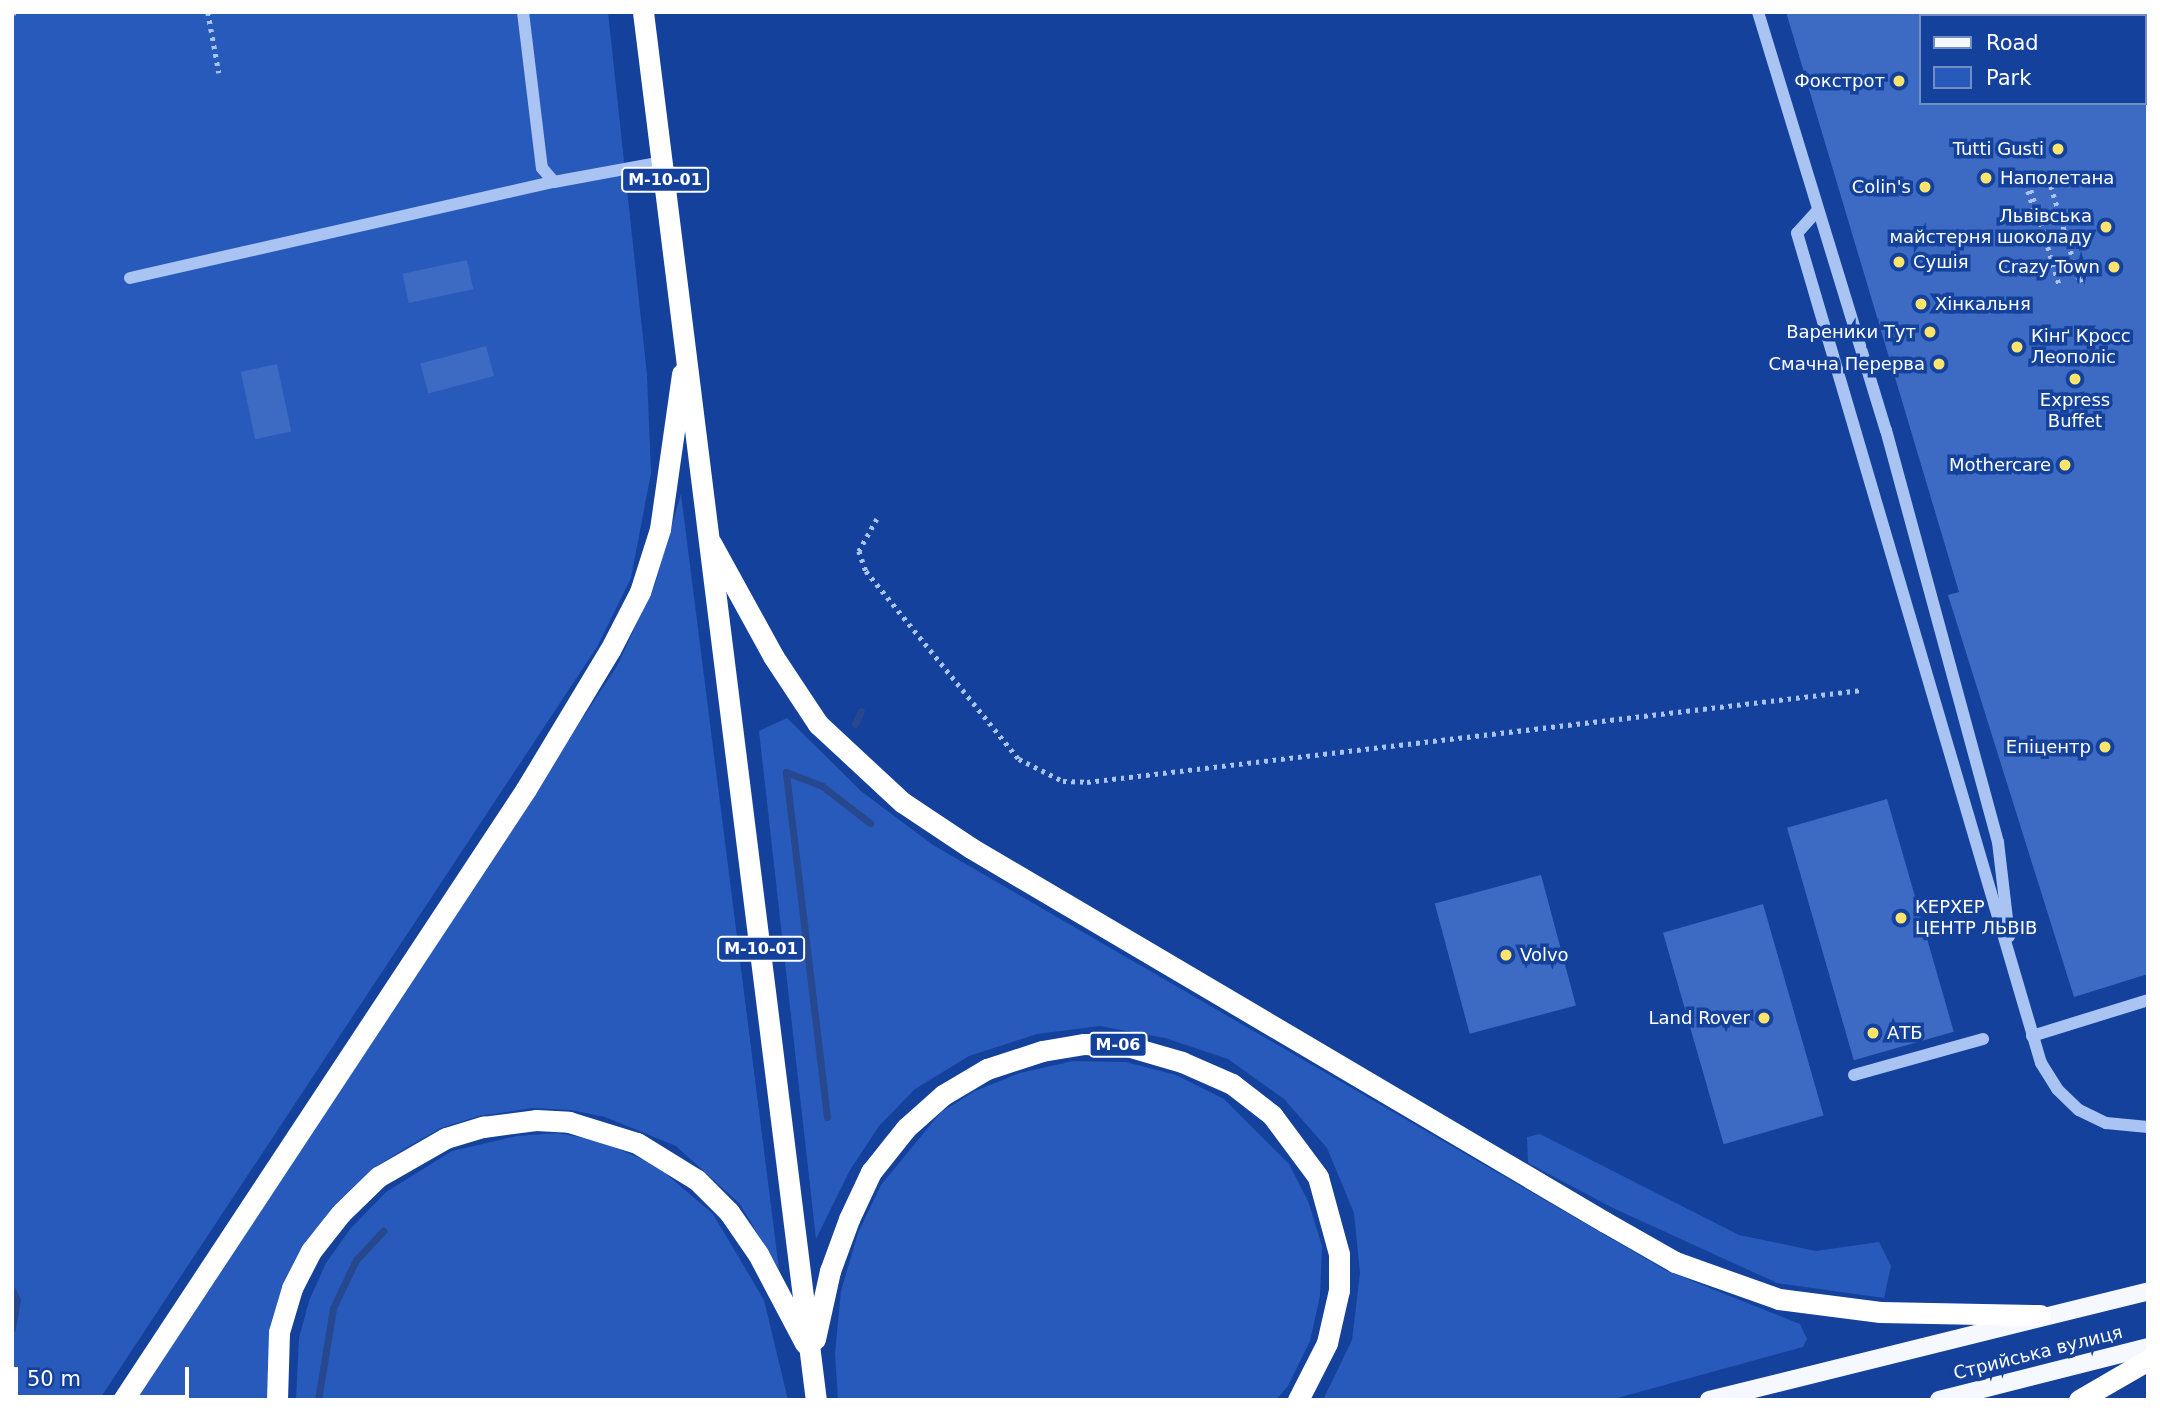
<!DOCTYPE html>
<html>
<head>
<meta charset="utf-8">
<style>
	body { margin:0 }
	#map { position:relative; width:2160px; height:1412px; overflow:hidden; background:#14419c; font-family:"DejaVu Sans",sans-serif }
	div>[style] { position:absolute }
	.green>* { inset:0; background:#275aba }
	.stream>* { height:7px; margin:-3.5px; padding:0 3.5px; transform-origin:3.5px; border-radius:3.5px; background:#27488e }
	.building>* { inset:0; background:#3d6ac3; transform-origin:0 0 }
	.path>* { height:4.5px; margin-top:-2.25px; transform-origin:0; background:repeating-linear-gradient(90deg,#a9c3f3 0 3.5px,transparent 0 8.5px) }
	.minor>* { height:12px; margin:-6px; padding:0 6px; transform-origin:6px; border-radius:6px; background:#a9c3f3 }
	.major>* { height:18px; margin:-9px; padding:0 9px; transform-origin:9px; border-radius:9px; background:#f6f8ff }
	.highway>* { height:21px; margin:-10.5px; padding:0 10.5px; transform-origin:10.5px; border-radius:10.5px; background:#fff }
	.dots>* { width:19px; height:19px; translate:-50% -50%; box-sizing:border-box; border:4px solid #14419c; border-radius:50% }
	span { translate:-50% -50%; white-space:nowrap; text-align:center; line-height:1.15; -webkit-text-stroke:7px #14419c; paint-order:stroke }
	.shield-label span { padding:2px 5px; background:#14419c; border:2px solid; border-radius:5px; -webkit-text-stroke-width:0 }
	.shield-label { font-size:16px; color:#fff; font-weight:700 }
	.poi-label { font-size:18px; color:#fff }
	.right { translate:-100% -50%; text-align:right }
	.left { translate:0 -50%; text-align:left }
	.street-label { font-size:18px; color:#fff }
	.frame { position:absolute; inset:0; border:14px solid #fff; pointer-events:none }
	.legend { position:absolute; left:1919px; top:14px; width:228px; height:91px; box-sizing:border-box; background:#14419c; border:2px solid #728dc4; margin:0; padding:9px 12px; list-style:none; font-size:21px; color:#fff }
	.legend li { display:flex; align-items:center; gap:14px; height:35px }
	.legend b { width:35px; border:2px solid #728dc4 }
	.scale { position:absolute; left:14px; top:1367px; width:175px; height:32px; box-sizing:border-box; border:4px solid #fff; border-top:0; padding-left:9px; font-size:21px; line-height:24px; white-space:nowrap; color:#fff; -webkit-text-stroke:5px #14419c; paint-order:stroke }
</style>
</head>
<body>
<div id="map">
	<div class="green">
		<i style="clip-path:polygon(12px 12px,608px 12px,647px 375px,651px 473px,631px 578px,597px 647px,99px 1400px,12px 1400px)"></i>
		<i style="clip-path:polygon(681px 494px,779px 1269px,739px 1203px,676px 1146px,605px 1117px,571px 1110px,533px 1108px,479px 1116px,441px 1128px,404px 1149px,372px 1169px,332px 1207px,304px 1247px,271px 1328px,267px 1400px,133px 1400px,617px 666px,655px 584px)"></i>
		<i style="clip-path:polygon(787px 718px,861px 791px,933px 845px,1667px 1271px,1800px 1324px,1807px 1339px,1803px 1347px,1610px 1400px,1323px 1400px,1352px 1340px,1360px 1273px,1354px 1213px,1327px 1148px,1284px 1099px,1228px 1059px,1165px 1038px,1100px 1026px,1037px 1034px,969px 1056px,915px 1089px,879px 1126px,850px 1170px,816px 1239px,759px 731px)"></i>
		<i style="clip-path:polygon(1073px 1061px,1126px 1062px,1176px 1075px,1224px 1099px,1289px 1164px,1308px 1201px,1322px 1246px,1320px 1296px,1310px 1341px,1288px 1386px,1276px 1400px,838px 1400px,835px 1353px,841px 1291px,858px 1233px,881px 1185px,941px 1112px,975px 1091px,1020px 1073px)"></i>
		<i style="clip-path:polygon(557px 1133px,597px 1140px,656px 1165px,713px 1214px,764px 1300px,788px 1400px,296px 1400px,299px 1338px,309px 1301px,326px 1263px,351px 1228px,386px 1192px,452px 1151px,517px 1136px)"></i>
		<i style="clip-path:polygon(1540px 1134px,1739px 1235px,1816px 1251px,1879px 1242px,1891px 1266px,1884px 1298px,1777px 1283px,1613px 1208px,1528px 1163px,1527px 1137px)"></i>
	</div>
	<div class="stream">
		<i style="left:855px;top:724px;width:14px;rotate:-65deg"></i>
		<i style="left:827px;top:1117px;width:347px;rotate:-96.8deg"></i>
		<i style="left:786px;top:772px;width:39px;rotate:21deg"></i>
		<i style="left:822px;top:786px;width:61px;rotate:37.6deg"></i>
		<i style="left:12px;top:1290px;width:11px;rotate:63deg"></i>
		<i style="left:17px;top:1300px;width:29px;rotate:100deg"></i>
		<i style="left:318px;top:1400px;width:93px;rotate:-80.7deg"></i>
		<i style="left:333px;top:1308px;width:53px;rotate:-64.4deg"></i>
		<i style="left:356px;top:1260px;width:40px;rotate:-47deg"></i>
	</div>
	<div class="building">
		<i style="clip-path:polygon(1786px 12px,1920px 12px,1920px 103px,2148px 103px,2148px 974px,2074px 997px,1948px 595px,1959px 592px)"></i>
		<i style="left:467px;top:260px;width:30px;height:66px;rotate:78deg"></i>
		<i style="left:486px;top:346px;width:31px;height:68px;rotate:75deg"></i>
		<i style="left:277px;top:364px;width:69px;height:37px;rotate:78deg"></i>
		<i style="left:1887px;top:799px;width:242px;height:104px;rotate:74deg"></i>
		<i style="left:1541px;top:875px;width:135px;height:110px;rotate:75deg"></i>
		<i style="left:1763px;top:904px;width:220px;height:104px;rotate:74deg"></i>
	</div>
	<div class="path">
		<i style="left:208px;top:12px;width:62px;rotate:79.8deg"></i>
		<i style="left:12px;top:13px;width:5px;rotate:-11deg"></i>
		<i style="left:2051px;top:186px;width:100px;rotate:73.2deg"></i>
		<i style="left:2031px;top:190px;width:101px;rotate:73.4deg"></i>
		<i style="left:2028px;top:191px;width:20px;rotate:72deg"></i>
		<i style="left:2077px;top:262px;width:21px;rotate:73deg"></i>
		<i style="left:877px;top:519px;width:37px;rotate:119deg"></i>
		<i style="left:859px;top:551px;width:21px;rotate:71deg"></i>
		<i style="left:866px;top:571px;width:242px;rotate:50.9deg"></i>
		<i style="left:1019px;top:759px;width:49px;rotate:26.6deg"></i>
		<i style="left:1063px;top:781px;width:24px;rotate:2deg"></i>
		<i style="left:1087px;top:782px;width:780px;rotate:-6.77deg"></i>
	</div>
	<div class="minor">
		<i style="left:523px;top:12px;width:157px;rotate:83.1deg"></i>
		<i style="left:542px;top:168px;width:18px;rotate:49deg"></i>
		<i style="left:554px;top:182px;width:111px;rotate:-10.4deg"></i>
		<i style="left:1758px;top:12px;width:437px;rotate:73deg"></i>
		<i style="left:1886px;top:430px;width:427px;rotate:74.8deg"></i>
		<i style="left:1998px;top:842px;width:95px;rotate:83.3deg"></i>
		<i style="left:2116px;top:16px;width:4px;rotate:-90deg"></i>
		<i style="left:1818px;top:210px;width:31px;rotate:132deg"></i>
		<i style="left:1797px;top:233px;width:865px;rotate:73.62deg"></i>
		<i style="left:2041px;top:1063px;width:31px;rotate:58deg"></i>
		<i style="left:2057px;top:1089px;width:30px;rotate:44deg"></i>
		<i style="left:2079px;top:1110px;width:30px;rotate:26deg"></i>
		<i style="left:2106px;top:1123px;width:42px;rotate:5.4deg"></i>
		<i style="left:130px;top:278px;width:435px;rotate:-12.8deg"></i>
		<i style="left:2032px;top:1036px;width:121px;rotate:-17.2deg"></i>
		<i style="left:1854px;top:1075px;width:134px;rotate:-15.6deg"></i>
	</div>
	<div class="major">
		<i style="left:1709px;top:1400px;width:452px;rotate:-13.9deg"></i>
		<i style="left:1939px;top:1400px;width:216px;rotate:-14.2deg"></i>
	</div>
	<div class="highway">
		<i style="left:643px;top:12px;width:1399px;rotate:82.9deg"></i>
		<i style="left:711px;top:543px;width:129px;rotate:61.2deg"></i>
		<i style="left:773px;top:656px;width:82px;rotate:56.5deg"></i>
		<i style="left:818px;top:724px;width:115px;rotate:42.9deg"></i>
		<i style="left:902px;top:802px;width:83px;rotate:33.7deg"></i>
		<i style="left:971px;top:848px;width:736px;rotate:30.54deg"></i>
		<i style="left:1605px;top:1222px;width:81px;rotate:29.7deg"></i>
		<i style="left:1675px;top:1262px;width:110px;rotate:19.6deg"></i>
		<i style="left:1779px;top:1299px;width:102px;rotate:7.3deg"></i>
		<i style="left:1880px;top:1312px;width:160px;rotate:1.1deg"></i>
		<i style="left:815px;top:1339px;width:70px;rotate:-77.6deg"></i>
		<i style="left:830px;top:1271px;width:55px;rotate:-69.9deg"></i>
		<i style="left:849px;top:1219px;width:52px;rotate:-64.9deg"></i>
		<i style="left:871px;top:1172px;width:56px;rotate:-51.5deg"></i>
		<i style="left:906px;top:1128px;width:50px;rotate:-41.7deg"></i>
		<i style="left:943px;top:1095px;width:51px;rotate:-30.6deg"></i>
		<i style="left:987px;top:1069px;width:58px;rotate:-18.1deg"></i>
		<i style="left:1042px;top:1051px;width:43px;rotate:-9.5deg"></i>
		<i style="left:1084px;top:1044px;width:43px;rotate:2.7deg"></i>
		<i style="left:1127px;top:1046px;width:57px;rotate:16.2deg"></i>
		<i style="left:1182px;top:1062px;width:55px;rotate:23.7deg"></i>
		<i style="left:1232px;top:1084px;width:51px;rotate:37.8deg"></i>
		<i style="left:1272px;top:1115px;width:77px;rotate:53.4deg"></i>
		<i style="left:1318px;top:1177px;width:80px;rotate:74.7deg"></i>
		<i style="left:1339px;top:1254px;width:36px;rotate:90deg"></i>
		<i style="left:1339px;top:1290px;width:54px;rotate:102.8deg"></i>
		<i style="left:1327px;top:1343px;width:64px;rotate:117deg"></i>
		<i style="left:123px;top:1400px;width:732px;rotate:-56.59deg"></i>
		<i style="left:526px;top:789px;width:162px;rotate:-58.9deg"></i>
		<i style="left:610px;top:650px;width:65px;rotate:-62.7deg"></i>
		<i style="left:640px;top:592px;width:66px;rotate:-72.4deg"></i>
		<i style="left:660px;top:529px;width:157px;rotate:-81.9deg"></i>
		<i style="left:277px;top:1400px;width:68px;rotate:-88.3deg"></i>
		<i style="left:279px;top:1332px;width:46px;rotate:-73.5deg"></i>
		<i style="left:292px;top:1288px;width:42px;rotate:-62.8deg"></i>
		<i style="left:311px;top:1251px;width:48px;rotate:-51.7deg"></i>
		<i style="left:341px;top:1213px;width:52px;rotate:-44.2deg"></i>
		<i style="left:378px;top:1177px;width:78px;rotate:-29.8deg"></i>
		<i style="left:446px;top:1138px;width:39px;rotate:-17deg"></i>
		<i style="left:483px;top:1127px;width:53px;rotate:-7.5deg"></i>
		<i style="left:536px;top:1120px;width:33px;rotate:3deg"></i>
		<i style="left:569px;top:1122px;width:71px;rotate:17.2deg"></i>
		<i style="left:637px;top:1143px;width:70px;rotate:31.7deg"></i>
		<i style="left:697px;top:1180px;width:45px;rotate:45deg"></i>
		<i style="left:729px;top:1212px;width:51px;rotate:55.4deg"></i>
		<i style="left:758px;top:1254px;width:101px;rotate:62.2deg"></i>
		<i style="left:2079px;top:1400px;width:80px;rotate:-30.1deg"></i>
	</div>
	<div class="dots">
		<i style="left:1899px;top:81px;background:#ffe46c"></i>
		<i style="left:2058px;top:149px;background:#ffe46c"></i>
		<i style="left:1986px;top:178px;background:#ffe46c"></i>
		<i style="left:1925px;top:187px;background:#ffe46c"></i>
		<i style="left:2106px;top:227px;background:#ffe46c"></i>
		<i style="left:1899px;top:262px;background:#ffe46c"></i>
		<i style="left:2114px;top:267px;background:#ffe46c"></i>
		<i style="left:1921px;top:304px;background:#ffe46c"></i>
		<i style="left:1930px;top:332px;background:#ffe46c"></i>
		<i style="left:2017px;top:347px;background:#ffe46c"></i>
		<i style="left:1939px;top:364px;background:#ffe46c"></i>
		<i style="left:2075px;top:379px;background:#ffe46c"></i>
		<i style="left:2065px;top:465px;background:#ffe46c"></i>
		<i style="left:2105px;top:747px;background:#ffe46c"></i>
		<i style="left:1901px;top:918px;background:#ffe46c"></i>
		<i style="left:1506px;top:955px;background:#ffe46c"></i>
		<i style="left:1764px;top:1018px;background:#ffe46c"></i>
		<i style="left:1873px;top:1033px;background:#ffe46c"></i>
	</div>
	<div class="shield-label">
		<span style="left:665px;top:180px">М-10-01</span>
		<span style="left:761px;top:949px">М-10-01</span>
		<span style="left:1118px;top:1045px">М-06</span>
	</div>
	<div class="poi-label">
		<span class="right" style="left:1885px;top:81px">Фокстрот</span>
		<span class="right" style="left:2044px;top:149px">Tutti Gusti</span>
		<span class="left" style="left:2000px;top:178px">Наполетана</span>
		<span class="right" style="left:1911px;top:187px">Colin's</span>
		<span class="right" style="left:2092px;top:227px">Львівська<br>майстерня шоколаду</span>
		<span class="left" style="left:1913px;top:262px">Сушія</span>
		<span class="right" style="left:2100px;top:267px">Crazy Town</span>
		<span class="left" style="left:1935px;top:304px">Хінкальня</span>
		<span class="right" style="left:1916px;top:332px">Вареники Тут</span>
		<span class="left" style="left:2031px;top:347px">Кінґ Кросс<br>Леополіс</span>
		<span class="right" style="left:1925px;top:364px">Смачна Перерва</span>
		<span style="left:2075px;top:411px">Express<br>Buffet</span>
		<span class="right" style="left:2051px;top:465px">Mothercare</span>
		<span class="right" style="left:2091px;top:747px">Епіцентр</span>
		<span class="left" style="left:1915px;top:918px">КЕРХЕР<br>ЦЕНТР ЛЬВІВ</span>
		<span class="left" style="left:1520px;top:955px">Volvo</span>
		<span class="right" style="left:1750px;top:1018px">Land Rover</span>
		<span class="left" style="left:1887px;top:1033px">АТБ</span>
	</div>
	<div class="street-label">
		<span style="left:2038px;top:1353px;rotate:-14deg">Стрийська вулиця</span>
	</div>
	<div class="frame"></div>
	<ul class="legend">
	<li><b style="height:9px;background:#f6f8ff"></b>Road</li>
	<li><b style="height:19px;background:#275aba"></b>Park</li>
	</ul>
	<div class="scale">50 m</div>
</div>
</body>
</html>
